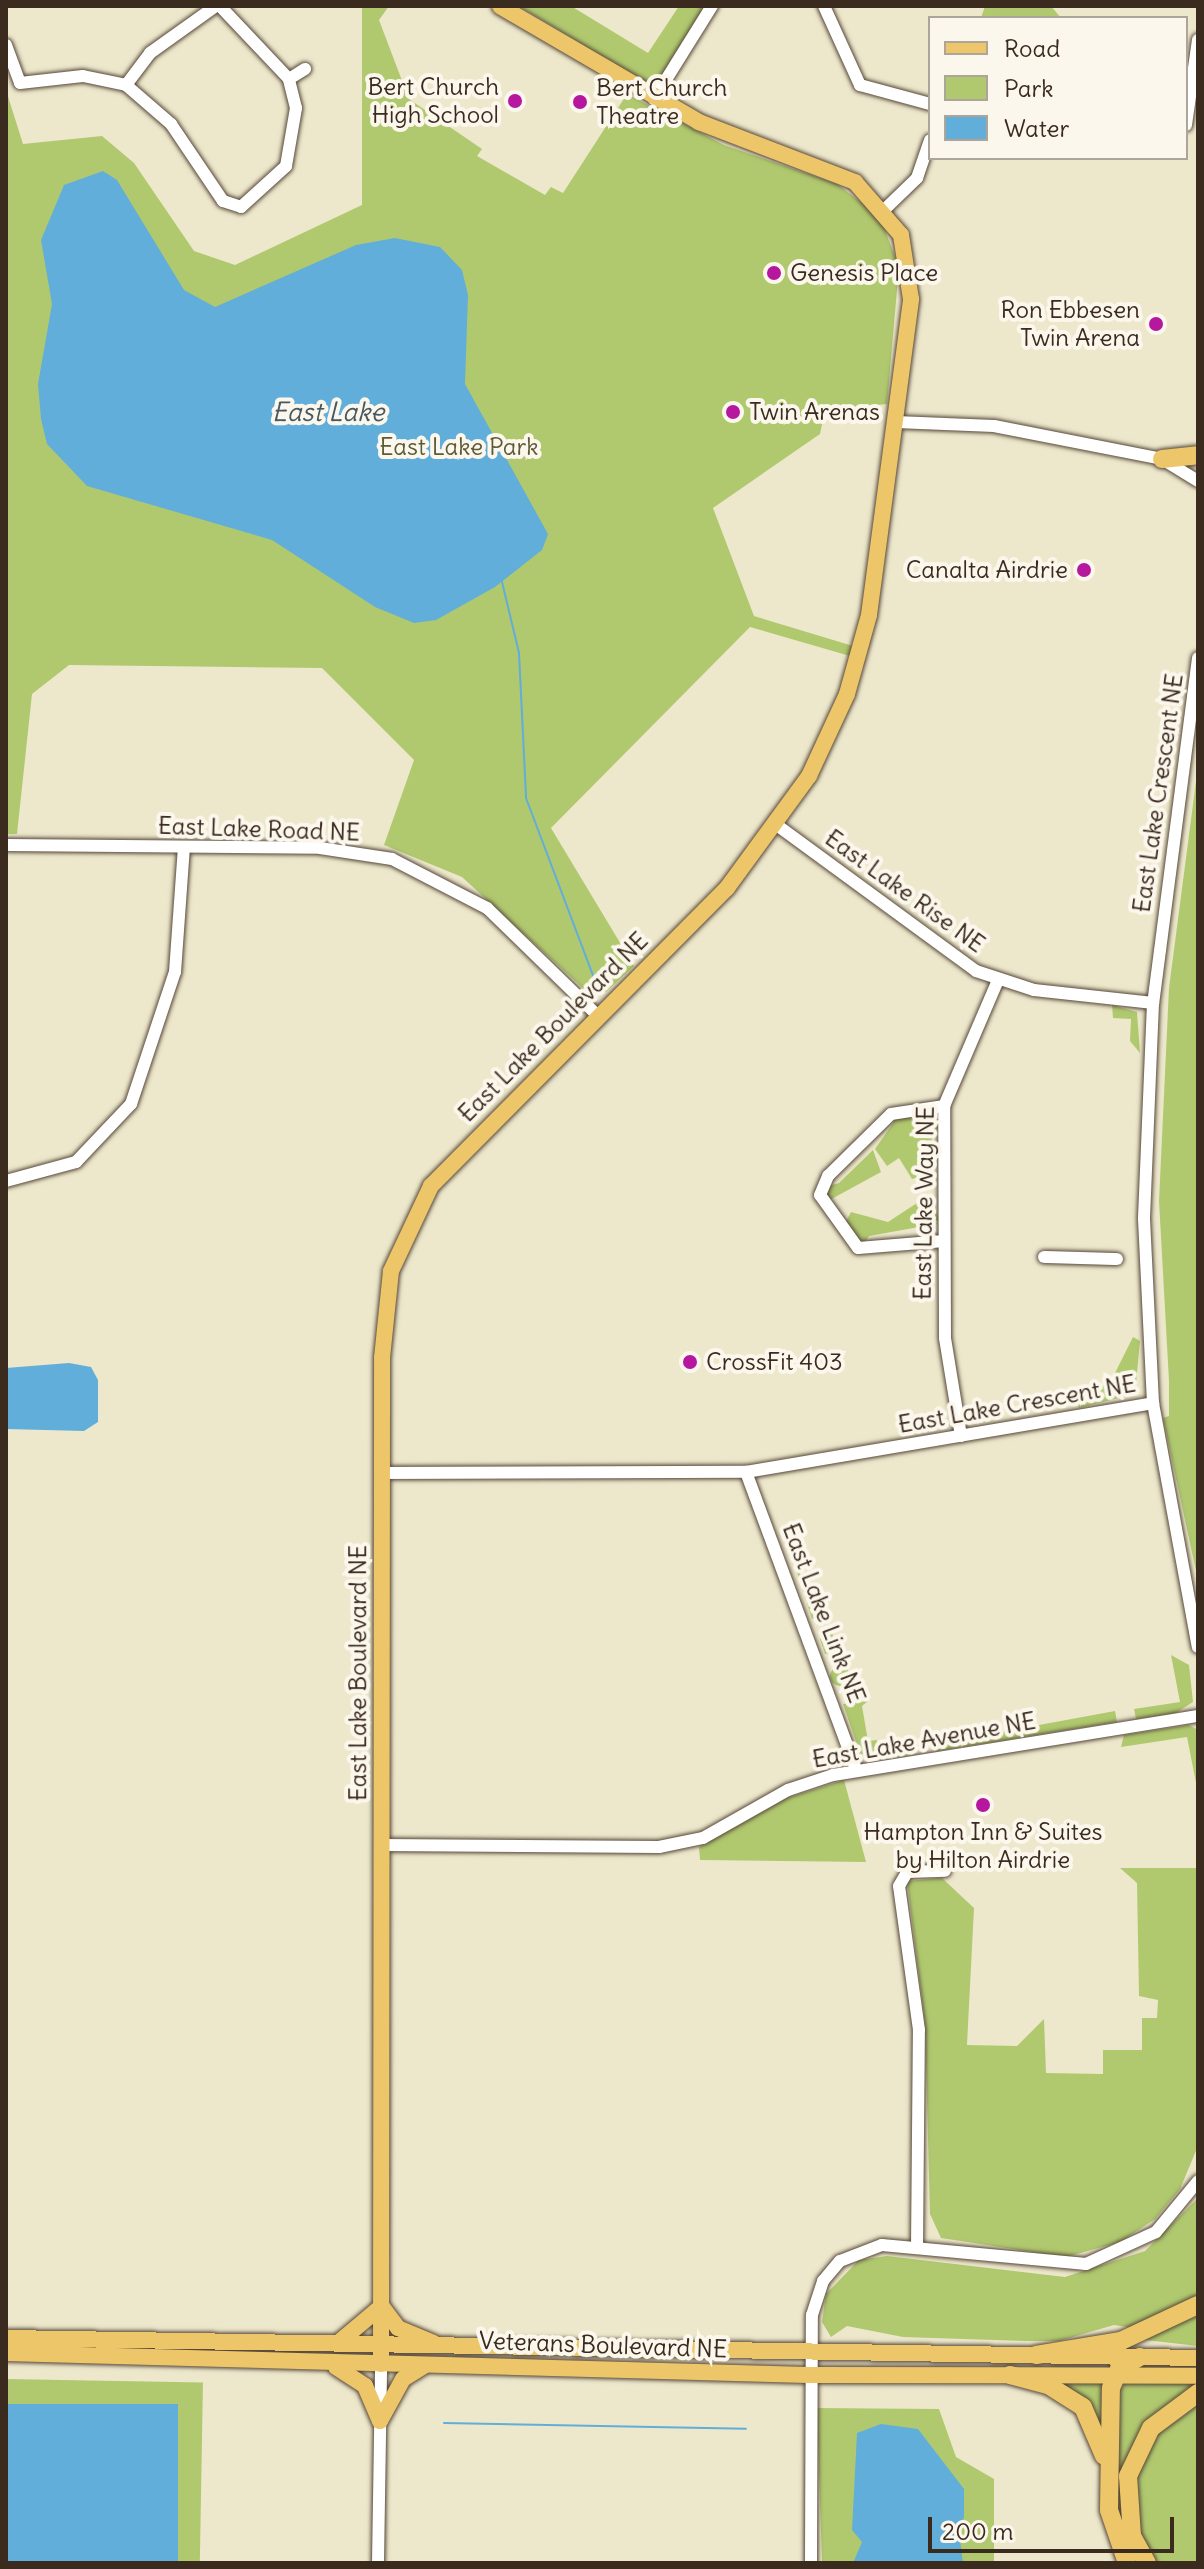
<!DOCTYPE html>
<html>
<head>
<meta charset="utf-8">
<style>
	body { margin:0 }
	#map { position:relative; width:1204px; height:2569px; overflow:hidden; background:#ede8cc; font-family:Delius,sans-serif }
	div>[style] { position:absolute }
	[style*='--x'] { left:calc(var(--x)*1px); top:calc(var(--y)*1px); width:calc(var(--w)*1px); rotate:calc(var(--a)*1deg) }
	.green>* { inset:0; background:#b0c96f; transform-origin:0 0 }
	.round { border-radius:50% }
	.water>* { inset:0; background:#61aeda; transform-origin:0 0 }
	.stream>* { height:2px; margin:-1px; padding:0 1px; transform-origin:1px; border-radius:1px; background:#61aeda }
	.roads { filter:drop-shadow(0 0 2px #564638) drop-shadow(0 0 2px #564638) }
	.minor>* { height:12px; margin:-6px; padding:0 6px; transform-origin:6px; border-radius:6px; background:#fff }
	.major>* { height:16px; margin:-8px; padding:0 8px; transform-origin:8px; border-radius:8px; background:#ecc669 }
	.highway>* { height:18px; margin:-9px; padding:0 9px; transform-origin:9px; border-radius:9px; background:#ecc669 }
	.dots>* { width:22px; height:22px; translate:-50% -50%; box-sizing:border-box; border:4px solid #fbf7ec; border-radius:50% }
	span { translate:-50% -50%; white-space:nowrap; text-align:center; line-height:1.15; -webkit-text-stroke:8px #fbf7ec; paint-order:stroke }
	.poi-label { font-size:24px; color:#3b2a1e }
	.right { translate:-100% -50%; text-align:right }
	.left { translate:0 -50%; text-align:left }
	.park-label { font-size:24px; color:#5e5a36 }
	.street-label { font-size:24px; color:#3b2a1e }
	.water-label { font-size:26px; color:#485860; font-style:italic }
	.frame { position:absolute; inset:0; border:8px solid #3b2a1e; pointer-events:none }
	.legend { position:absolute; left:928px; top:16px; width:260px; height:144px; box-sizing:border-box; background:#fbf7ec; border:2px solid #aea59a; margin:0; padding:10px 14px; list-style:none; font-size:24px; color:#3b2a1e }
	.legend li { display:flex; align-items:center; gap:16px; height:40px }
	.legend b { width:40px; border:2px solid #aea59a }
	.scale { position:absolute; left:928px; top:2517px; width:246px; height:36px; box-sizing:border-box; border:4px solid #3b2a1e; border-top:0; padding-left:10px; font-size:24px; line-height:28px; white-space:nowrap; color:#3b2a1e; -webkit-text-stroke:6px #fbf7ec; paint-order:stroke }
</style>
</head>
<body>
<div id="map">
	<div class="green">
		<i style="clip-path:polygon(362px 6px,389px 6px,379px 20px,409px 99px,482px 149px,477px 156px,545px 195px,551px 187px,563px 193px,627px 94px,724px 145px,837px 184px,880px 217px,899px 267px,887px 404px,825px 410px,820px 434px,713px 508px,754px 616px,853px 646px,850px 656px,750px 627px,551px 828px,634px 966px,606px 992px,585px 990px,462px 877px,384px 845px,414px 760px,322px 668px,69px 665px,32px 694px,17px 834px,6px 834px,6px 90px,23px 144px,102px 136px,134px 163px,194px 251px,235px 265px,362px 205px)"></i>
		<i style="clip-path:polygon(519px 6px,571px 6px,648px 53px,679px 6px,706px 6px,660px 78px,645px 82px)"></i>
		<i style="clip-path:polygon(985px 6px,1051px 6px,1061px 18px,981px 18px)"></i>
		<i style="clip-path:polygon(1198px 766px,1198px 1580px,1163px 1418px,1169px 1416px,1169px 1381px,1159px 1201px,1169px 988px)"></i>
		<i style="clip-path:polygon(1112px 1005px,1137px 1012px,1140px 1053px,1130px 1041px,1131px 1019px,1113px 1018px)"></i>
		<i style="clip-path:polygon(924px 1112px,940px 1126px,932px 1134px,932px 1173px,912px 1179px,899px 1158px,887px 1166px,875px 1149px,898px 1116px)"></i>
		<i style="clip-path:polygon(873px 1150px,881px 1172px,826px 1202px,825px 1187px,839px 1183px)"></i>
		<i style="clip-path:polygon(920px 1201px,931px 1202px,940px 1220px,926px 1234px,919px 1227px,869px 1236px,863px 1245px,843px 1227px,851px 1212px,888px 1222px)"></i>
		<i style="clip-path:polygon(1133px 1337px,1140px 1341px,1135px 1394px,1079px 1408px,1077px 1402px,1111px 1381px)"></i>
		<i style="clip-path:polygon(791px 1553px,811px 1598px,820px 1597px,826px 1615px,812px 1619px)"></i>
		<i style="clip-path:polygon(830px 1627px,838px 1651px,825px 1654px,820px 1639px)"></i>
		<i style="clip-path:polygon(1171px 1655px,1189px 1665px,1193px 1702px,1176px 1713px,1136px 1719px,1134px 1709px,1180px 1702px)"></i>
		<i class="round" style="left:830px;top:1666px;width:20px;height:20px"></i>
		<i style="clip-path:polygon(868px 1701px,862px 1706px,868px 1741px,877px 1740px,878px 1749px,916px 1744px,915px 1754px,873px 1760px,860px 1753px,843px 1704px)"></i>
		<i style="clip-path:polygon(1115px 1711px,1117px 1722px,937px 1751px,931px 1745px)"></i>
		<i style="clip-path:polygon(1189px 1725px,1198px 1730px,1198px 1793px,1187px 1737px,1121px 1747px,1124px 1735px)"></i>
		<i style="clip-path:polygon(844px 1780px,866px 1862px,700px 1860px,699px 1847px,787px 1798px)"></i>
		<i style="clip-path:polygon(1120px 1868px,1198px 1868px,1198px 2146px,1180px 2189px,1155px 2219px,1120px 2242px,1066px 2257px,941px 2238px,930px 2214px,925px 2023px,907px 1881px,942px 1878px,974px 1908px,967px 2045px,1017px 2046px,1044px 2019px,1046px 2073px,1103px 2074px,1103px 2050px,1142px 2050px,1142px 2018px,1157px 2018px,1158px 2000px,1139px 1996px,1137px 1883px)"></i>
		<i style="clip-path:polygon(1198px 2198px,1198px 2296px,1141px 2329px,1114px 2325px,1059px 2341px,1027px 2341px,903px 2337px,847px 2326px,831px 2337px,822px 2322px,826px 2294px,859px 2260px,887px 2256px,1065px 2277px,1145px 2251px)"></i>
		<i style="clip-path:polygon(1198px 2312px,1198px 2346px,1145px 2340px,1189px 2318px)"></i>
		<i style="left:6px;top:2379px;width:197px;height:184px;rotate:1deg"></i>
		<i style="clip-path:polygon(1060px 2382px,1106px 2383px,1105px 2436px)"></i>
		<i style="clip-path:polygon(1127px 2382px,1198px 2383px,1147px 2423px,1128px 2458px,1121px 2505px,1139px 2563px,1115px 2505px,1117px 2393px)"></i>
		<i style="clip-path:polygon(1198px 2403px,1198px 2563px,1155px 2563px,1135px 2524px,1132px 2486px,1156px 2432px)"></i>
		<i style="clip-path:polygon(817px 2408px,939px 2409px,956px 2457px,994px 2479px,994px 2563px,822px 2563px)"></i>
	</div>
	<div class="water">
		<i style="clip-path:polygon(103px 171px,117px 180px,184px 290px,215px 307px,356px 245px,395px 238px,440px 247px,462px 270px,468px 295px,465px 384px,548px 534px,542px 550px,495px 587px,436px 620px,414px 623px,375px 607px,272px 540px,87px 486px,47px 444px,41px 419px,38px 384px,52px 304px,41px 240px,64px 185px)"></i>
		<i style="clip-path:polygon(69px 1363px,91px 1367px,98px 1380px,98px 1422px,84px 1431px,6px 1429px,6px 1368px)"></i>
		<i style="left:6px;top:2404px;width:172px;height:159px"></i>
		<i style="clip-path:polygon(881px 2424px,918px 2429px,964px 2489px,964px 2518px,958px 2525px,963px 2563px,853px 2563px,862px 2542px,852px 2530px,857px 2433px)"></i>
	</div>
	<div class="stream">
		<i style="--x:502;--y:582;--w:73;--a:76.5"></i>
		<i style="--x:519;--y:653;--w:145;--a:87.2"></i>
		<i style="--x:526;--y:798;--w:192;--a:69.3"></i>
		<i style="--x:444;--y:2423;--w:302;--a:1.1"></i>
	</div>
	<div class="roads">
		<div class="minor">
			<i style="--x:824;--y:6;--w:87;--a:65.5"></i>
			<i style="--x:860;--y:85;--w:73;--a:15.2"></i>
			<i style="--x:6;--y:45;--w:40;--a:69.8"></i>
			<i style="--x:20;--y:83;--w:63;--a:-6.3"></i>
			<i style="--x:83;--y:76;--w:44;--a:11.8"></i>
			<i style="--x:126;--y:85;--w:60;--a:40.9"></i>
			<i style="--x:171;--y:124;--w:93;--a:56"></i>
			<i style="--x:223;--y:201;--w:19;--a:18"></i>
			<i style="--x:241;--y:207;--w:61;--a:-42.3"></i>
			<i style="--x:286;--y:166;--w:59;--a:-80.2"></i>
			<i style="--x:296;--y:108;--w:30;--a:-104"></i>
			<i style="--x:289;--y:79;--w:100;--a:-133.4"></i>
			<i style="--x:289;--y:79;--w:19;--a:-32"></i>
			<i style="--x:126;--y:85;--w:40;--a:-53"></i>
			<i style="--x:150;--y:53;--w:81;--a:-35.5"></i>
			<i style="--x:654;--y:99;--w:110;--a:-58.1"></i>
			<i style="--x:1186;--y:125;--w:86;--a:-82"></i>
			<i style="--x:885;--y:209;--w:45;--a:-44.1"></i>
			<i style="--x:917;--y:178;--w:40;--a:-71.1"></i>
			<i style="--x:896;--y:422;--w:98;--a:2.3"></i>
			<i style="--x:994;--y:426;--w:171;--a:11.1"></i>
			<i style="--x:1162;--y:459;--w:42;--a:31.4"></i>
			<i style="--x:1198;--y:658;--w:348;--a:97.4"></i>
			<i style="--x:1153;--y:1003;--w:216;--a:92.4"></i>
			<i style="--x:1144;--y:1219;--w:184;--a:87.2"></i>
			<i style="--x:1153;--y:1403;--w:248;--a:79.6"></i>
			<i style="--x:778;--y:826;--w:245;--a:36.2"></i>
			<i style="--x:976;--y:971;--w:61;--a:18.1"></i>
			<i style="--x:1034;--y:990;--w:120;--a:6.2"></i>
			<i style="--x:6;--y:845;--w:314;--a:0.5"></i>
			<i style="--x:320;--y:848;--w:73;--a:8.7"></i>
			<i style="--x:392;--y:859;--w:107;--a:27.3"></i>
			<i style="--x:487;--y:908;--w:155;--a:44.2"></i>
			<i style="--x:6;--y:1181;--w:73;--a:-15.2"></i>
			<i style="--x:76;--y:1162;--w:80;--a:-46.5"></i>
			<i style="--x:131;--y:1104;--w:139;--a:-71.6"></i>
			<i style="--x:175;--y:972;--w:125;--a:-85.9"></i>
			<i style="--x:944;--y:1241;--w:86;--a:175.3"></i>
			<i style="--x:858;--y:1248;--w:65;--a:-125.6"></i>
			<i style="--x:820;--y:1195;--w:21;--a:-67"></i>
			<i style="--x:828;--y:1176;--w:88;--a:-44.5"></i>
			<i style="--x:891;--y:1114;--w:54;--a:-8.6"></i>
			<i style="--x:1044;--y:1257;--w:73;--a:1.6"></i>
			<i style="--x:961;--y:1436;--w:99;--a:-99.3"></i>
			<i style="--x:945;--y:1338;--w:232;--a:-90.2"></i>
			<i style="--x:944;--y:1106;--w:137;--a:-66.8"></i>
			<i style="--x:746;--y:1472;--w:318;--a:69.7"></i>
			<i style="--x:382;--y:1473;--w:364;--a:-0.2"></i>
			<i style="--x:746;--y:1472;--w:413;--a:-9.6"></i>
			<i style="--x:382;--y:1845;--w:277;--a:0.4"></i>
			<i style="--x:659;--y:1847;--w:45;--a:-11.6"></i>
			<i style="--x:703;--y:1838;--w:98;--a:-29.5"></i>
			<i style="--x:788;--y:1790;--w:47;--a:-18.4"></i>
			<i style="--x:833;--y:1775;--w:370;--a:-9.2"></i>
			<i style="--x:917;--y:2248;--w:218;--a:-89.5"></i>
			<i style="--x:919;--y:2030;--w:145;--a:-97.9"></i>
			<i style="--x:899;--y:1886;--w:16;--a:-60"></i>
			<i style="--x:907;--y:1872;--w:38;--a:-2"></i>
			<i style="--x:378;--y:2563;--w:199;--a:-89.1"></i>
			<i style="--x:811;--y:2563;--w:248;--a:-89.8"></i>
			<i style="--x:812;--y:2315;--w:36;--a:-72"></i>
			<i style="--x:823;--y:2281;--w:26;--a:-50"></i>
			<i style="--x:840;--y:2261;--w:45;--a:-20.9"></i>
			<i style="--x:882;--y:2245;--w:205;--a:5.3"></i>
			<i style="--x:1086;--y:2264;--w:77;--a:-24.6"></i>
			<i style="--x:1156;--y:2232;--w:66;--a:-50.5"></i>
		</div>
		<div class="major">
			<i style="--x:383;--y:2308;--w:25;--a:53"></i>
			<i style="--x:398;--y:2328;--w:39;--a:23"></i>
			<i style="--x:6;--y:2338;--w:1192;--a:0.96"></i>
			<i style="--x:338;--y:2343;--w:57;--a:-40.1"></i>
			<i style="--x:6;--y:2353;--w:802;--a:1.57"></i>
			<i style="--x:808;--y:2375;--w:390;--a:0.1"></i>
			<i style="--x:381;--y:2364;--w:1006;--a:-89.94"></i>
			<i style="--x:382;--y:1358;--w:87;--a:-84.1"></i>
			<i style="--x:391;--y:1271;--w:94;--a:-64.8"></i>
			<i style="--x:431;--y:1186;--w:420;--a:-45.2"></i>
			<i style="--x:727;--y:888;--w:139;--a:-53.8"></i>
			<i style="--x:809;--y:776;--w:90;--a:-65.1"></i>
			<i style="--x:847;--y:694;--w:82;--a:-74.4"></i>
			<i style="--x:869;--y:615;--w:319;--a:-82.4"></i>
			<i style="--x:911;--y:299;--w:65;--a:-98.9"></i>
			<i style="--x:901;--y:235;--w:70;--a:-131"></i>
			<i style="--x:855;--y:182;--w:167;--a:-159"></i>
			<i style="--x:699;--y:122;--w:230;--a:-149.8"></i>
			<i style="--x:336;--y:2367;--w:35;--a:33"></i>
			<i style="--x:365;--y:2386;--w:38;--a:67"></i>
			<i style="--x:380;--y:2421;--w:48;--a:-61.3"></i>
			<i style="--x:403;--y:2379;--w:26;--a:-32"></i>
		</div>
		<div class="highway">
			<i style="--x:1162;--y:459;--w:36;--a:-6"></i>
			<i style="--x:1036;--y:2355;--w:86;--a:-9.4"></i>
			<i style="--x:1121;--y:2341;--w:85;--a:-25.1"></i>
			<i style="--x:1010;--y:2375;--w:39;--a:15"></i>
			<i style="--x:1048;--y:2385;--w:41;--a:32.2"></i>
			<i style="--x:1083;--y:2407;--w:53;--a:66.8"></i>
			<i style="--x:1127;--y:2563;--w:56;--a:-108.8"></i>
			<i style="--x:1109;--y:2510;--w:122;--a:-89.1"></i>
			<i style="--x:1111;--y:2388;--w:21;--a:-67"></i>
			<i style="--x:1119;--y:2369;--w:24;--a:-30"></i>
			<i style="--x:1147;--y:2563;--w:31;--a:-119"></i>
			<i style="--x:1132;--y:2536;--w:60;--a:-93.8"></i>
			<i style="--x:1128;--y:2476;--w:53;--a:-64.4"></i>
			<i style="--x:1151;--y:2428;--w:59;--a:-36.7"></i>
		</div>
	</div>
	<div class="dots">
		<i style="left:515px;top:101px;background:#b5179e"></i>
		<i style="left:580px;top:102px;background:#b5179e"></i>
		<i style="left:774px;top:273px;background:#b5179e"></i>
		<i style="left:1156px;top:324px;background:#b5179e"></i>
		<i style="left:733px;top:412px;background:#b5179e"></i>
		<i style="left:1084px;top:570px;background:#b5179e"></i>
		<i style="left:690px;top:1362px;background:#b5179e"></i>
		<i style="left:983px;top:1805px;background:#b5179e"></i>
	</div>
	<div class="poi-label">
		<span class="right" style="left:499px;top:101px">Bert Church<br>High School</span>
		<span class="left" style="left:596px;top:102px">Bert Church<br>Theatre</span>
		<span class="left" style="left:790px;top:273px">Genesis Place</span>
		<span class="right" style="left:1140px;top:324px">Ron Ebbesen<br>Twin Arena</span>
		<span class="left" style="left:749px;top:412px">Twin Arenas</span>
		<span class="right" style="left:1068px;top:570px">Canalta Airdrie</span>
		<span class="left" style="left:706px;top:1362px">CrossFit 403</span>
		<span style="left:983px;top:1846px">Hampton Inn &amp; Suites<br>by Hilton Airdrie</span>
	</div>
	<div class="park-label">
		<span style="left:459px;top:447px">East Lake Park</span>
	</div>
	<div class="street-label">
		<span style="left:1158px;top:793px;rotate:-82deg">East Lake Crescent NE</span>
		<span style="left:259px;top:829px;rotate:2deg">East Lake Road NE</span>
		<span style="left:905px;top:891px;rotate:36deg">East Lake Rise NE</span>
		<span style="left:553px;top:1027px;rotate:-45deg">East Lake Boulevard NE</span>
		<span style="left:924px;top:1203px;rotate:-89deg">East Lake Way NE</span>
		<span style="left:1017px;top:1404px;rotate:-10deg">East Lake Crescent NE</span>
		<span style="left:824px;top:1613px;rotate:69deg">East Lake Link NE</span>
		<span style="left:358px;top:1673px;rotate:-90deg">East Lake Boulevard NE</span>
		<span style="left:924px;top:1740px;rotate:-10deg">East Lake Avenue NE</span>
		<span style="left:603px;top:2345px;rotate:2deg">Veterans Boulevard NE</span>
	</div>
	<div class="water-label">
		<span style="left:328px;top:412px">East Lake</span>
	</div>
	<div class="frame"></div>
	<ul class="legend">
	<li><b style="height:10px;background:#ecc669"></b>Road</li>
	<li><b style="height:22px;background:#b0c96f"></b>Park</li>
	<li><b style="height:22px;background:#61aeda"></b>Water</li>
	</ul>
	<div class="scale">200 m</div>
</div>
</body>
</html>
